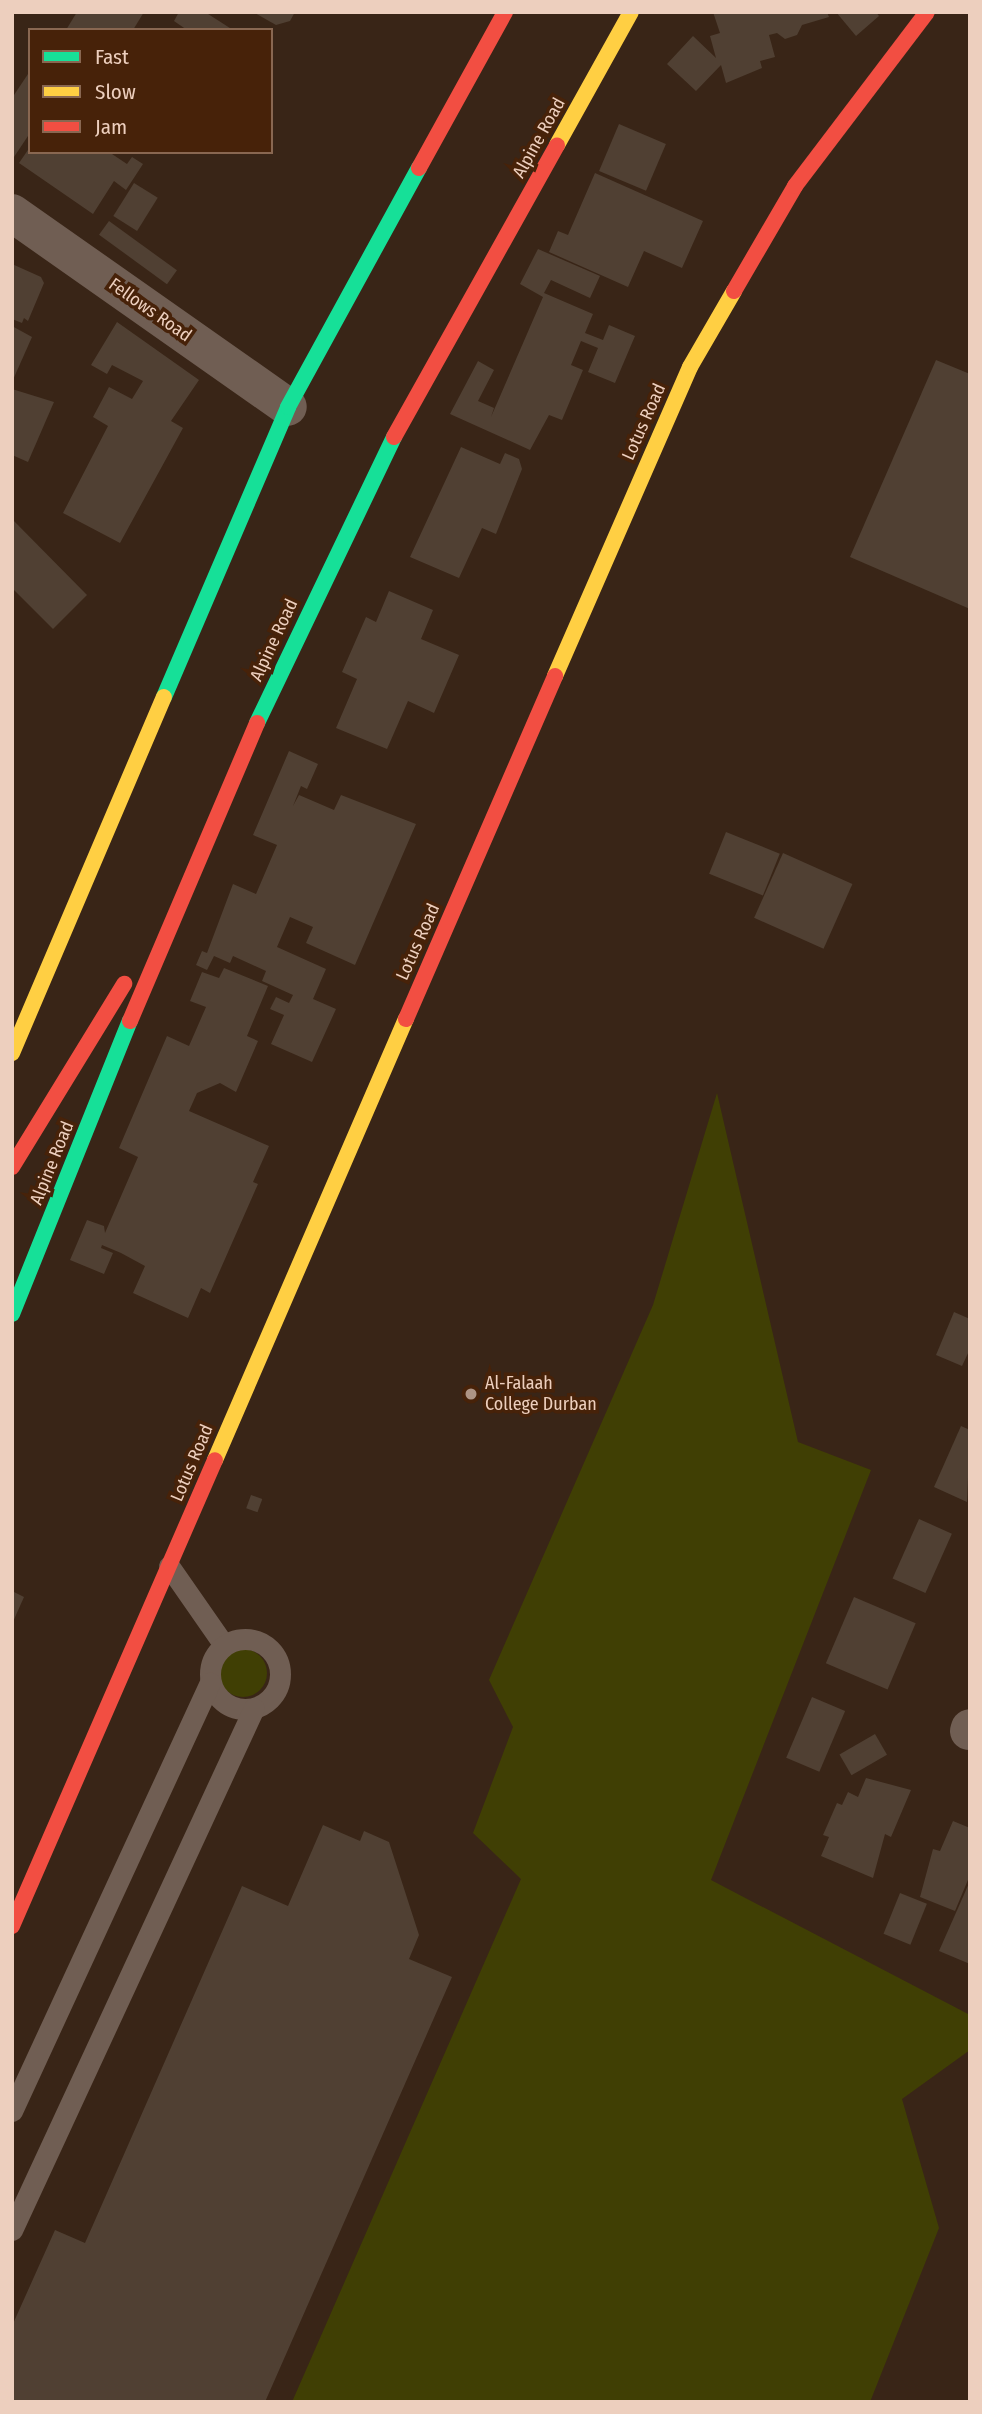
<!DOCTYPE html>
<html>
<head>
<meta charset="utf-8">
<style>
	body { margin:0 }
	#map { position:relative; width:982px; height:2414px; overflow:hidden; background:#392517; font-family:"Fira Sans Condensed",sans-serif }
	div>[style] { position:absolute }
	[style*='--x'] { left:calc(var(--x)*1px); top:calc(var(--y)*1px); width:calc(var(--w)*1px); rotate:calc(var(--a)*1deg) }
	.green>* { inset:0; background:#403f04 }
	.round { border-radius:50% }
	.building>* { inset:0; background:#504033; transform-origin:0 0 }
	.lane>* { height:21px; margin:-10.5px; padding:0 10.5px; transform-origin:10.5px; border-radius:10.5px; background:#705e53 }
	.lane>.ring { margin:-10.5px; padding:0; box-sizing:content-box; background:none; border:21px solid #705e53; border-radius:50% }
	.street>* { height:38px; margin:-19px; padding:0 19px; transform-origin:19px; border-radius:19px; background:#705e53 }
	.fast>* { height:16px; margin:-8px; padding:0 8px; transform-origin:8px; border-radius:8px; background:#16e098 }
	.slow>* { height:16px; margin:-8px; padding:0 8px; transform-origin:8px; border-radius:8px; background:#ffcf43 }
	.jam>* { height:16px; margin:-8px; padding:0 8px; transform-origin:8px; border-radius:8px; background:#f24e42 }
	.dots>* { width:19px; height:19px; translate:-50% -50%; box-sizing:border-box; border:4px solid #472209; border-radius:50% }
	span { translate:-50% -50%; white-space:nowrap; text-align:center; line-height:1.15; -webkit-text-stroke:7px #472209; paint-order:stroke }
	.street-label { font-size:18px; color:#edcfbe }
	.poi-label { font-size:18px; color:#edcfbe }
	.left { translate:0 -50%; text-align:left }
	.frame { position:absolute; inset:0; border:14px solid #edcfbe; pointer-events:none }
	.legend { position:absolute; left:28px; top:28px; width:245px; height:126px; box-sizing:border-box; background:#472209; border:2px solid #896751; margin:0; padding:9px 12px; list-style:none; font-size:21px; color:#edcfbe }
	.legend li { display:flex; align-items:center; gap:14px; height:35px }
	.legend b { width:35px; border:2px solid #896751 }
</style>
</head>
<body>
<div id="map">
	<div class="green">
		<i style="clip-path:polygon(717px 1093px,798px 1442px,871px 1470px,711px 1880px,970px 2015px,970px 2050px,902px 2099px,939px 2228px,870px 2402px,292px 2402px,521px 1879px,473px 1833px,513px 1727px,489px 1680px,653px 1305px)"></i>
		<i class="round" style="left:219px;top:1649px;width:48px;height:48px"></i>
	</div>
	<div class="building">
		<i style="clip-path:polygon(77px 12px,144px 12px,133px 30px,66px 30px)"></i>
		<i style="clip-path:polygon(179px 12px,205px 12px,233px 30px,187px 30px,174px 21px)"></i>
		<i style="clip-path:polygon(253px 12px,295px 12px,290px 21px,276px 25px)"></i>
		<i style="clip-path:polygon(713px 12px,827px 12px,829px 17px,802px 25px,797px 35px,785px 39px,777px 33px,769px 35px,775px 57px,760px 61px,762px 68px,726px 83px,721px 65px,696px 91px,667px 64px,693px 36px,716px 58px,710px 36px,720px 33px)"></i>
		<i style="clip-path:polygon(836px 12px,876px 12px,879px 16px,856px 36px)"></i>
		<i style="clip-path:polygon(30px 71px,30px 133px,12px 160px,12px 98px)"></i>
		<i style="left:619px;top:124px;width:51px;height:51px;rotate:23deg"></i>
		<i style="clip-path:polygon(30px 147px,30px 152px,109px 152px,127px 164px,132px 157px,143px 164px,126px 190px,114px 181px,93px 214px,19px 163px)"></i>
		<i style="clip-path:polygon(595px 173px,703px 221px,682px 268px,644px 251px,628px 287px,549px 252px,558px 231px,568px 235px)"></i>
		<i style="left:134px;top:183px;width:28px;height:39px;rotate:32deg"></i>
		<i style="left:109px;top:221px;width:84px;height:17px;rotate:36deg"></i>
		<i style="clip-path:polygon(538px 249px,600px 276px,590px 298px,551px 280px,544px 293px,593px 314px,585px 333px,603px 340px,609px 325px,635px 336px,615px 383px,588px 372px,598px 348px,581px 341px,571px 365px,583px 370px,562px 420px,549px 415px,530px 450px,450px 414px,478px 361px,494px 370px,478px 401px,494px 408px,491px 417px,543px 297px,520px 284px)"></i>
		<i style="clip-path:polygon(12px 264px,41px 277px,44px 283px,28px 321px,24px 318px,22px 323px,12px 319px)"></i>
		<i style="clip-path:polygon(117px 322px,199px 380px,171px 421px,183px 428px,120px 543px,63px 513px,108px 426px,93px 417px,109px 387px,132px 399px,143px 381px,112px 365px,107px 374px,91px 365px)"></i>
		<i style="clip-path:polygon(12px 326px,32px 337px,12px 382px)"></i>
		<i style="clip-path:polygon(936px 360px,970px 374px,970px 609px,850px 557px)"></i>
		<i style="clip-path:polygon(12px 389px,54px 402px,28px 462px,12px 455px)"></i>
		<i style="clip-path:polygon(461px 447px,500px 464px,505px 453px,519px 459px,522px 469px,496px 534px,482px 528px,459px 578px,410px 557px)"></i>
		<i style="clip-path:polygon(12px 519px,87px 595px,53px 629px,12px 588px)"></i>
		<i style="clip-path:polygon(389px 591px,433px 610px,421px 639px,459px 655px,434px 713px,408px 701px,387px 749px,336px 728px,357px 679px,342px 672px,366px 617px,376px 622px)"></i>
		<i style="clip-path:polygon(289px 751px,318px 764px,307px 789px,301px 786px,293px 806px,299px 795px,334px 810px,341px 795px,416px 824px,355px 965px,306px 943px,313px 927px,290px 917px,277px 947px,326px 969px,313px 999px,336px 1009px,312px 1062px,271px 1044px,284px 1015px,270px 1009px,276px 997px,289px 1003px,293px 995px,262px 981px,266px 971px,233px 956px,230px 963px,214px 956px,207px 970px,196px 965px,202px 951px,207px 953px,233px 884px,256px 894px,277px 845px,253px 835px)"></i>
		<i style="left:726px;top:832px;width:58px;height:45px;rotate:22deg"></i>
		<i style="left:783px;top:853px;width:76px;height:71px;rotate:24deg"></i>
		<i style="clip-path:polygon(224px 968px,268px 986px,247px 1036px,258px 1041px,236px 1092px,220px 1083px,197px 1093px,189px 1111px,269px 1146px,253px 1182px,258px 1184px,210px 1293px,201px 1288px,188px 1318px,133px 1293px,145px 1266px,121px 1253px,102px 1245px,101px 1248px,113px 1253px,104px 1274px,70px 1260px,87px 1220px,104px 1226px,105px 1233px,138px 1157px,119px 1148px,167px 1036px,189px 1046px,206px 1007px,190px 1001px,202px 972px,219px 978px)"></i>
		<i style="clip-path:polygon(954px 1312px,970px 1319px,970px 1349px,962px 1366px,936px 1355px)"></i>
		<i style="clip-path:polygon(961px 1426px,970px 1430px,967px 1502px,934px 1487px)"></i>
		<i style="left:251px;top:1495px;width:12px;height:14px;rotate:20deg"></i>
		<i style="left:919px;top:1519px;width:36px;height:65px;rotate:24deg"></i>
		<i style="clip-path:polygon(12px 1591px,24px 1597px,12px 1624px)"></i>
		<i style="left:854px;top:1597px;width:67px;height:72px;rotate:23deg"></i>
		<i style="left:812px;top:1697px;width:36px;height:66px;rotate:23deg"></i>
		<i style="left:875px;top:1734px;width:24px;height:41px;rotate:60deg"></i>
		<i style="clip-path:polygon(866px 1778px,911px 1790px,891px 1837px,885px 1834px,873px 1878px,821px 1856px,829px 1837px,823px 1835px,837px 1803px,842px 1805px,848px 1792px,858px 1797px)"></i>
		<i style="clip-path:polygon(953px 1821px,970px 1828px,970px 1875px,955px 1911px,920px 1897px,933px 1849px,940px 1851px)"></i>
		<i style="clip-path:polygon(323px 1825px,360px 1841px,364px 1831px,389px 1842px,419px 1935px,409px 1959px,452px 1977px,265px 2402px,12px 2402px,12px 2326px,55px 2230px,85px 2243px,242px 1886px,288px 1906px)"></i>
		<i style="clip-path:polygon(970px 1881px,970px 1964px,939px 1951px)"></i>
		<i style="left:900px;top:1893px;width:29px;height:44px;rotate:22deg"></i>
	</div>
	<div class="lane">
		<i style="--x:169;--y:1566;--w:96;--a:55.2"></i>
		<i class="ring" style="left:210px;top:1639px;width:49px;height:49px"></i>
		<i style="--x:12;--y:2111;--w:472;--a:-65.2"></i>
		<i style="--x:12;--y:2230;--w:575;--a:-65.13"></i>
	</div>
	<div class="street">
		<i style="--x:12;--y:213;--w:337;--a:35.1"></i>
		<i style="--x:969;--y:1731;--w:3;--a:-72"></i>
	</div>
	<div class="fast">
		<i style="--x:164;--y:697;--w:315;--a:-66.8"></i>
		<i style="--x:288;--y:407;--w:273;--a:-61.3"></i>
		<i style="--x:257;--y:723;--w:317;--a:-64.4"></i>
		<i style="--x:12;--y:1314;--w:316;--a:-68.1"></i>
	</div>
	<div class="slow">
		<i style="--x:557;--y:145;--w:152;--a:-60.9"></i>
		<i style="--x:555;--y:676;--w:337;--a:-66.4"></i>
		<i style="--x:690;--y:367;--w:88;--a:-59.9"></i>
		<i style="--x:12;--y:1053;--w:387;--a:-66.9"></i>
		<i style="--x:215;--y:1460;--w:481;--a:-66.6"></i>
	</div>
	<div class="jam">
		<i style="--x:419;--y:168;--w:178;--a:-61.1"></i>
		<i style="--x:734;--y:291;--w:121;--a:-59.8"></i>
		<i style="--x:795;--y:186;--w:218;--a:-52.8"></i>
		<i style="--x:394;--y:437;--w:334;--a:-60.8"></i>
		<i style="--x:406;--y:1019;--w:374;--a:-66.5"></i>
		<i style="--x:130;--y:1021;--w:324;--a:-66.9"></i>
		<i style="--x:12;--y:1167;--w:215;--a:-58.5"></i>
		<i style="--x:12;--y:1926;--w:508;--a:-66.46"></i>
	</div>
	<div class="dots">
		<i style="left:471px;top:1394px;background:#ae9484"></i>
	</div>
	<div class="street-label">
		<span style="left:539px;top:138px;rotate:-61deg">Alpine Road</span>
		<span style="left:150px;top:310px;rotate:35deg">Fellows Road</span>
		<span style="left:644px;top:422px;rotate:-66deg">Lotus Road</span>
		<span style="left:274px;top:640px;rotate:-65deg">Alpine Road</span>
		<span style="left:418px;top:942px;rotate:-66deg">Lotus Road</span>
		<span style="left:52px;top:1163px;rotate:-68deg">Alpine Road</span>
		<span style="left:192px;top:1463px;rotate:-67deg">Lotus Road</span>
	</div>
	<div class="poi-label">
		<span class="left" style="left:485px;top:1394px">Al-Falaah<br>College Durban</span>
	</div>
	<div class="frame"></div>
	<ul class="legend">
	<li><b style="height:9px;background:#16e098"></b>Fast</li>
	<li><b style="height:9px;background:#ffcf43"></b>Slow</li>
	<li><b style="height:9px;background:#f24e42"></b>Jam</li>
	</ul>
</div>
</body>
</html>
